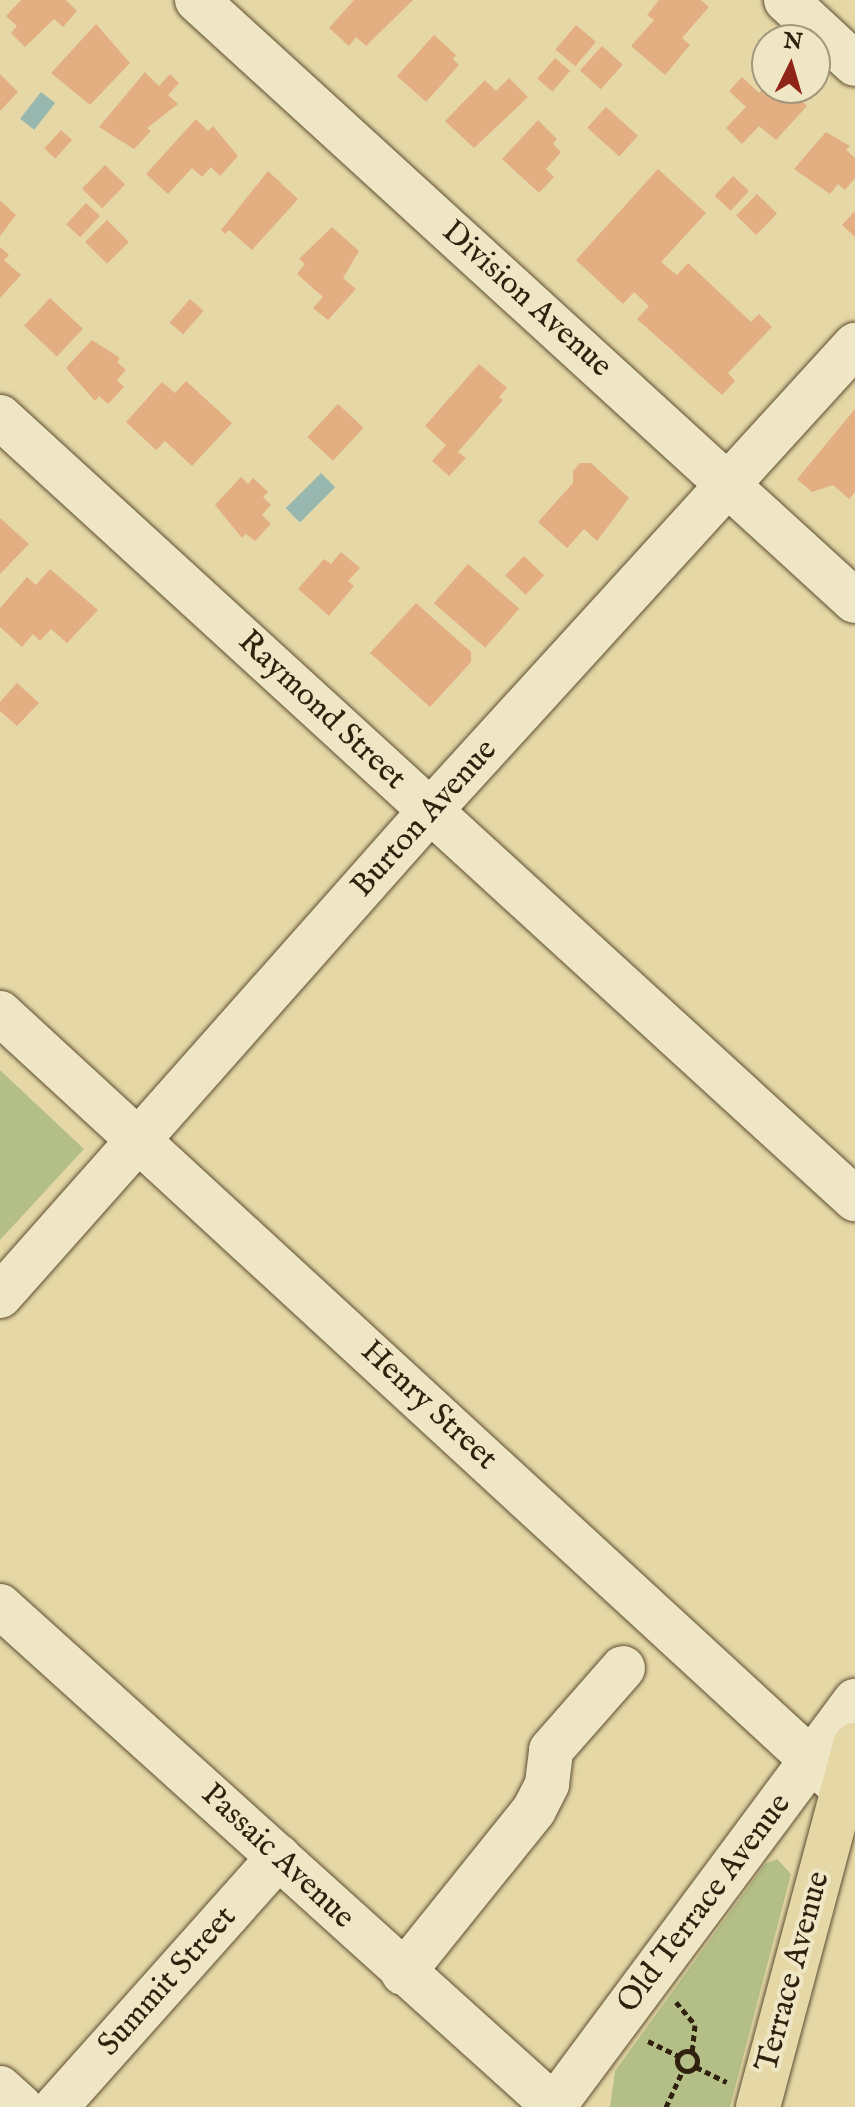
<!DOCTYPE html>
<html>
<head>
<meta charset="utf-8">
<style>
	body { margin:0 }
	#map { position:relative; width:855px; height:2107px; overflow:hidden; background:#e6d8a6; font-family:"IM FELL English",serif }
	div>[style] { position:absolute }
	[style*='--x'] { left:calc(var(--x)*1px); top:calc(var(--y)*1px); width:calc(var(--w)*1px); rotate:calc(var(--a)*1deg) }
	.green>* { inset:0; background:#b4bf87 }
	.water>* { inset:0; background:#98b8af; transform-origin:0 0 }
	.building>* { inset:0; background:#e3ae82; transform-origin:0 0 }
	.path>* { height:5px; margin-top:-2.5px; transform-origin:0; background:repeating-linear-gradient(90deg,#30200e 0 6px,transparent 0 10px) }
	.path>.ring { margin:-2.5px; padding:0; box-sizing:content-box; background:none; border:5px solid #30200e; border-radius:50% }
	.roads { filter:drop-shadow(0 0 2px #5e4e34) drop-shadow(0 0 2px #5e4e34) }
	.minor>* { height:44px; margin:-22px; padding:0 22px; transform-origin:22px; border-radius:22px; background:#efe6c5 }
	.major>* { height:44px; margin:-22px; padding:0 22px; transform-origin:22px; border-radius:22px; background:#e6d8a6 }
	span { translate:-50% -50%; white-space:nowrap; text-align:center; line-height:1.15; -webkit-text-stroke:8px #efe6c5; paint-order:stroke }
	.street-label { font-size:32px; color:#30200e }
	.north { position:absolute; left:751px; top:24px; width:80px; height:80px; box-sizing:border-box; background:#efe6c5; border:2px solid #a3977c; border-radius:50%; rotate:5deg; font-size:22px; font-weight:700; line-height:32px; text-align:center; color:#30200e }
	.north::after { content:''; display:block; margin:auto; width:28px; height:36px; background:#8f2418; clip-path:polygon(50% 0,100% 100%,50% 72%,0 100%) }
</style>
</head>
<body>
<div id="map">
	<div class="green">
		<i style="clip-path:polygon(0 1070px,84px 1149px,0 1240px)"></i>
		<i style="clip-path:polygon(777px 1859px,791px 1874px,730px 2107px,610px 2107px,615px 2071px,765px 1864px)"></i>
	</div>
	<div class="water">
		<i style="left:41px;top:92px;width:18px;height:34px;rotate:38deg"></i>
		<i style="left:321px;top:473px;width:20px;height:50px;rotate:45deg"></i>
	</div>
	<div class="building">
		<i style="clip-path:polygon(21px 0,66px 0,77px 11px,63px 27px,54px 19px,25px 47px,11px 33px,17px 26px,6px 16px)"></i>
		<i style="clip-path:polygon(354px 0,413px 0,366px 46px,356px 37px,349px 46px,329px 28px)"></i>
		<i style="clip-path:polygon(659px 0,701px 0,709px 7px,682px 38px,690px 45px,665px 75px,631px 46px,654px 20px,647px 15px)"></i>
		<i style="clip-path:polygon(96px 24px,130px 63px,90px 105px,51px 73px)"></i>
		<i style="left:576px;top:25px;width:26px;height:32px;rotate:40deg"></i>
		<i style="clip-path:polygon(434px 35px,456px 55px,453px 59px,459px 65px,426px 102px,397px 76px)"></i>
		<i style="left:602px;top:46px;width:28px;height:33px;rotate:42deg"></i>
		<i style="left:555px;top:58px;width:20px;height:27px;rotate:41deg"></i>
		<i style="clip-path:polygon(145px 72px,159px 86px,170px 74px,179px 83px,168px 95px,178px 104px,147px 128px,151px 131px,134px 149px,99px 127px)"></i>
		<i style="clip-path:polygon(0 74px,18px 92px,0 111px)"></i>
		<i style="clip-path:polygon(742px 77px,759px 93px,767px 85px,788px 88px,807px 106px,776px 140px,759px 126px,742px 144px,726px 128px,746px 107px,729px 91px)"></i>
		<i style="clip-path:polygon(509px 78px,528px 97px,474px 148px,445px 121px,485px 80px,496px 91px)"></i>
		<i style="left:606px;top:107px;width:43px;height:28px;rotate:42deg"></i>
		<i style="clip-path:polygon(196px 119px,208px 131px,213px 126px,238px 156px,220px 176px,211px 167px,202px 177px,192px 168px,168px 194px,146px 174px)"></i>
		<i style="clip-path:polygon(538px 120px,557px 139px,553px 144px,561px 152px,546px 169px,554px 177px,539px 193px,502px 159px)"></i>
		<i style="left:61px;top:130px;width:15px;height:25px;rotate:42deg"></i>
		<i style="clip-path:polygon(826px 132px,850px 146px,846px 150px,855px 158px,855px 178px,845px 190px,838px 184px,830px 194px,794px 169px)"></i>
		<i style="left:105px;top:165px;width:28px;height:33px;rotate:44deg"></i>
		<i style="clip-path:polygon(658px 169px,706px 213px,661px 262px,677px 275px,688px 263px,751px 322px,759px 314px,772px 327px,728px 373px,735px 381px,722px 395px,637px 319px,649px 306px,634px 292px,623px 304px,576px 260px)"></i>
		<i style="clip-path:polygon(268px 171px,298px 199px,252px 250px,229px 230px,225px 234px,221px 230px)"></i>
		<i style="left:733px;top:176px;width:22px;height:27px;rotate:43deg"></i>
		<i style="left:757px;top:194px;width:28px;height:30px;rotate:44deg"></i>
		<i style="clip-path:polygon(1px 201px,16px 215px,0 236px,0 202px)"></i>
		<i style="left:86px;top:203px;width:19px;height:29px;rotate:43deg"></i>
		<i style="clip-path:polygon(855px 211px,855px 237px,842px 225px)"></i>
		<i style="left:107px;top:220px;width:31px;height:31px;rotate:45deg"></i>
		<i style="clip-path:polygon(332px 227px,359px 251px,343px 278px,356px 289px,328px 320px,313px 308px,323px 297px,297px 274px,305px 264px,299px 259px)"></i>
		<i style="clip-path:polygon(0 247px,9px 255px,4px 260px,21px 275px,0 298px)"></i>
		<i style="left:50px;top:298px;width:45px;height:38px;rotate:43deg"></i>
		<i style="left:190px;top:299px;width:18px;height:31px;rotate:41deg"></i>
		<i style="clip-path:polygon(92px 340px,120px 358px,117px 362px,126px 370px,117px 380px,124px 387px,108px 404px,99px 396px,95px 401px,66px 368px)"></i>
		<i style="clip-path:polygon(479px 364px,507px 388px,499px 397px,503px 400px,458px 452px,466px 458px,449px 476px,432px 461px,446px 445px,425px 426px)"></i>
		<i style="clip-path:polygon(186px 381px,232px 423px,192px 466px,165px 441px,156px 450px,126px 422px,162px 382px,175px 393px)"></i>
		<i style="left:338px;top:404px;width:35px;height:45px;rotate:43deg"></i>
		<i style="clip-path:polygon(855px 409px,855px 492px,849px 499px,833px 485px,812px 492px,797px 479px)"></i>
		<i style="clip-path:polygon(580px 463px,591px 463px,629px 498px,597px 541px,584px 529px,567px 548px,538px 522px,573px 483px,573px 471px)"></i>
		<i style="clip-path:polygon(241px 477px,248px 484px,253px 478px,268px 492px,263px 497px,271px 505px,262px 515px,271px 524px,255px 541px,246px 534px,242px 538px,215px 505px)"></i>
		<i style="clip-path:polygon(0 518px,29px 544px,0 574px)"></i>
		<i style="clip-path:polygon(341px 552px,360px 568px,348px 581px,354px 586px,329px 616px,298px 589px,324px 559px,331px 564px)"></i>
		<i style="left:524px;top:556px;width:28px;height:27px;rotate:44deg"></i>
		<i style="left:468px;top:564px;width:68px;height:52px;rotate:41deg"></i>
		<i style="clip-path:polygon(50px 569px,98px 610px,67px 643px,51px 629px,40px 641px,33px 634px,22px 647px,0 627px,0 608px,27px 577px,36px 585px)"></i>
		<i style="clip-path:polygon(416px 603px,471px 652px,471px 662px,430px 707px,370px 653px)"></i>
		<i style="clip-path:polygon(17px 683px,39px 703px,17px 726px,0 711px,0 702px)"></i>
	</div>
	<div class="path">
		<i style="--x:676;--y:2002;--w:30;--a:50"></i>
		<i style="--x:695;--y:2025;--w:27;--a:96"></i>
		<i style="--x:648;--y:2041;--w:34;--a:26"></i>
		<i class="ring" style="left:677px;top:2051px;width:15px;height:15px"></i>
		<i style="--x:696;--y:2067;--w:34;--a:26"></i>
		<i style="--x:666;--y:2107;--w:41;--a:-65.3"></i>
	</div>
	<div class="roads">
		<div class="minor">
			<i style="--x:197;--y:0;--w:891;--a:42.41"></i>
			<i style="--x:786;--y:0;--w:94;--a:42.8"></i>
			<i style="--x:0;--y:417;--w:1159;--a:42.45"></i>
			<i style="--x:0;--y:1013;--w:1162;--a:42.63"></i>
			<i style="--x:0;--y:1296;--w:648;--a:-48.44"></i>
			<i style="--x:430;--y:811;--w:631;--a:-47.63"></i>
			<i style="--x:0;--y:1606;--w:748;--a:42.07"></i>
			<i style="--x:403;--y:1973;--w:209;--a:-51.2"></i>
			<i style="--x:534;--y:1810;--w:29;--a:-63"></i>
			<i style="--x:547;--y:1784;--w:34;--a:-83"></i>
			<i style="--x:551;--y:1750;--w:109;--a:-48.7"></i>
			<i style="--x:0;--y:2088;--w:28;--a:42"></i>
			<i style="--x:554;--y:2106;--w:505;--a:-53.38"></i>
			<i style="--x:56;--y:2107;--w:335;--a:-48.3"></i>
		</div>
		<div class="major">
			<i style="--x:758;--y:2107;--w:375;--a:-75"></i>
		</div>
	</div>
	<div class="street-label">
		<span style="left:526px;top:300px;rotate:42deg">Division Avenue</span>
		<span style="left:321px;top:711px;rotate:43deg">Raymond Street</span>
		<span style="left:425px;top:819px;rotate:-48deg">Burton Avenue</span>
		<span style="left:428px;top:1406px;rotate:43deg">Henry Street</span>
		<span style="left:277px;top:1857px;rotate:43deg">Passaic Avenue</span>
		<span style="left:705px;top:1904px;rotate:-53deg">Old Terrace Avenue</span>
		<span style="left:794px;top:1972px;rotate:-75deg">Terrace Avenue</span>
		<span style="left:168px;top:1982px;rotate:-48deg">Summit Street</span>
	</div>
	<div class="north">N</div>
</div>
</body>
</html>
